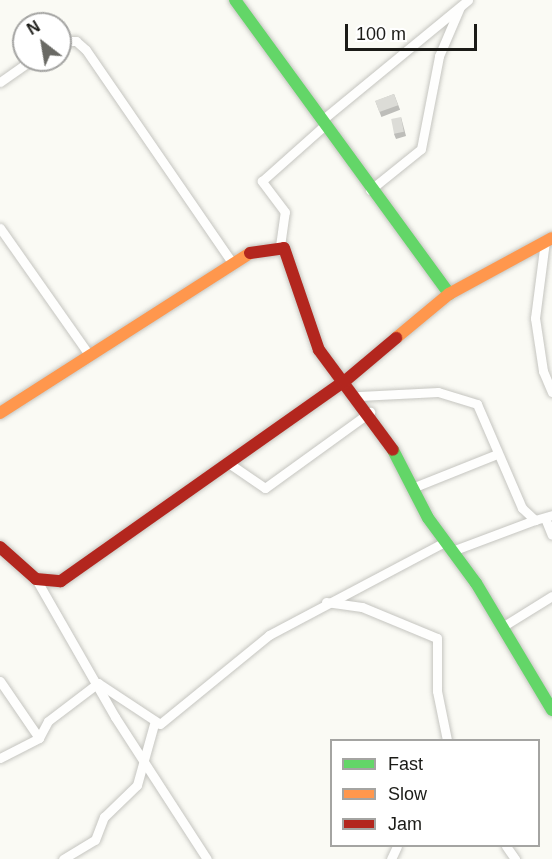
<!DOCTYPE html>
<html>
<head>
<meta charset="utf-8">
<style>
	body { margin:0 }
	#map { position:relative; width:552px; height:859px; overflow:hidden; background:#fafaf4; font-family:Helvetica,sans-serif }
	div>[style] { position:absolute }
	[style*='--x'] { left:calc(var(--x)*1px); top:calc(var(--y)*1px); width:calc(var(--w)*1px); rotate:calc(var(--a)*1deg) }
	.roads { filter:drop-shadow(0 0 2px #c5c5c0) drop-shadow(0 0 2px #c5c5c0) }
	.street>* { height:9px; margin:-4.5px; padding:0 4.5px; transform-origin:4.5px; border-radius:4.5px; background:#fefefd }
	.fast>* { height:12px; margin:-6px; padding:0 6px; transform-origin:6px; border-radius:6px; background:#63d668 }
	.slow>* { height:12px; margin:-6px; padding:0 6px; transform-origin:6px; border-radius:6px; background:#ff974d }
	.jam>* { height:12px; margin:-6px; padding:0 6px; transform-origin:6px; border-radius:6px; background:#b3261e }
	.wall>* { inset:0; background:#bdbdb9; transform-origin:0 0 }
	.building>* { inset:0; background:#dcdcd7; transform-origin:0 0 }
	span { translate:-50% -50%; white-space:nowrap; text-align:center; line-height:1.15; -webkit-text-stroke:4.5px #fff; paint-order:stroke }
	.legend { position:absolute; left:330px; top:739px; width:210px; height:108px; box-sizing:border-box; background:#fff; border:2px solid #a4a4a2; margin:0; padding:8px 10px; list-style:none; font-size:18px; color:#1b1b17 }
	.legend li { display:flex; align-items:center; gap:12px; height:30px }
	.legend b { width:30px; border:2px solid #a4a4a2 }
	.north { position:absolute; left:12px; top:12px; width:60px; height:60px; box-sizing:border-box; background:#fff; border:2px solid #a4a4a2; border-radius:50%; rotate:329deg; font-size:16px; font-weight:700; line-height:24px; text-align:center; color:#1b1b17 }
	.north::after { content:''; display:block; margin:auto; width:21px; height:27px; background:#696964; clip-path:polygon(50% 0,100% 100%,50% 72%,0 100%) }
	.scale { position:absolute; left:345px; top:24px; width:132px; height:27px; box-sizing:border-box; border:3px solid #1b1b17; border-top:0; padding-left:8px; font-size:18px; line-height:21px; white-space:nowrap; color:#1b1b17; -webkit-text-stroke:4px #fff; paint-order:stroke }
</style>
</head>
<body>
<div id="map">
	<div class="roads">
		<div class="street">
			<i style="--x:60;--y:41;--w:16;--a:0"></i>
			<i style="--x:76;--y:41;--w:13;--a:42"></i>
			<i style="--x:86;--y:50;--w:256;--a:55.5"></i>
			<i style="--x:0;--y:82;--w:39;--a:-35"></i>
			<i style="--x:322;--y:120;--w:189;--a:-39.4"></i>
			<i style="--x:370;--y:190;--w:65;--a:-38.8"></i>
			<i style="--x:421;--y:149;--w:95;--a:-79"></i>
			<i style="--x:439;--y:56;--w:53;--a:-66.8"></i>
			<i style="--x:0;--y:228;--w:151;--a:54.9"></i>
			<i style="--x:545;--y:241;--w:78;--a:97.4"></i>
			<i style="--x:535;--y:318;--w:54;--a:81.4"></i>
			<i style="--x:543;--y:371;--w:23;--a:67"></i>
			<i style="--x:280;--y:246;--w:34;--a:-82"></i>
			<i style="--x:285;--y:212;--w:39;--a:-127"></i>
			<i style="--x:262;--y:181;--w:84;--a:-41.6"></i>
			<i style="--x:359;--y:396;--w:79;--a:-2.9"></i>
			<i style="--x:438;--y:392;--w:41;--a:17.1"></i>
			<i style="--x:477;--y:404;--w:113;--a:66.6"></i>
			<i style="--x:522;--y:508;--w:18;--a:43"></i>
			<i style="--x:535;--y:520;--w:18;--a:-16"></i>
			<i style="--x:227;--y:462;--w:46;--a:34.4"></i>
			<i style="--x:265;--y:488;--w:130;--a:-35.9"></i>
			<i style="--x:412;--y:488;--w:92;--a:-21.8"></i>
			<i style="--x:545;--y:518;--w:18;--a:68"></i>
			<i style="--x:452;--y:551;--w:89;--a:-20.5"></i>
			<i style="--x:36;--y:579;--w:159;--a:60.2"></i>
			<i style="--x:115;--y:717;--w:169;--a:57.1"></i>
			<i style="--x:326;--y:602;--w:36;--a:8"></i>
			<i style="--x:362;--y:607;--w:81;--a:22.5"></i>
			<i style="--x:437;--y:638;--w:53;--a:90"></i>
			<i style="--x:437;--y:691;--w:50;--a:78.5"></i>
			<i style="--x:502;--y:627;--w:59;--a:-31.8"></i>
			<i style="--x:0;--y:681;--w:69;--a:55.6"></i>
			<i style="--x:0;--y:758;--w:44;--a:-27.1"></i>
			<i style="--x:39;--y:738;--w:19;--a:-62"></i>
			<i style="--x:48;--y:721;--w:63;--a:-37.2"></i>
			<i style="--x:98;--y:683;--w:74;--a:33.5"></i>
			<i style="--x:160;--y:724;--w:141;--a:-39.2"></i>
			<i style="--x:269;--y:635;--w:199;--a:-27.9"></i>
			<i style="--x:506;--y:846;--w:16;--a:55"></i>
			<i style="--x:63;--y:859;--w:37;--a:-31"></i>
			<i style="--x:95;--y:840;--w:25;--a:-69"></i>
			<i style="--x:104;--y:817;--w:46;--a:-44.1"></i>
			<i style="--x:137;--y:785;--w:63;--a:-74.4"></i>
			<i style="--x:391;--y:859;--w:14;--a:-65"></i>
		</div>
		<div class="fast">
			<i style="--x:235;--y:0;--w:364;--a:53.9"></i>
			<i style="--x:393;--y:450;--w:76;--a:62.8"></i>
			<i style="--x:428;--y:518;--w:81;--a:53.6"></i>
			<i style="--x:476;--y:583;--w:148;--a:59.1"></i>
		</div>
		<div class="slow">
			<i style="--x:396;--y:338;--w:69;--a:-39.7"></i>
			<i style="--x:449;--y:294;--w:117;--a:-28.5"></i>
			<i style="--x:0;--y:413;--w:297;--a:-32.6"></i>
		</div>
		<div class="jam">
			<i style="--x:250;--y:253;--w:34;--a:-8"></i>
			<i style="--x:284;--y:248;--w:108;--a:71.1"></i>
			<i style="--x:319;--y:350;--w:124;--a:53.5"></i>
			<i style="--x:0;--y:547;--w:48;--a:41.6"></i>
			<i style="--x:36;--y:579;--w:25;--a:5"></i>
			<i style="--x:61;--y:581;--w:347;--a:-35.2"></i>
			<i style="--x:345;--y:381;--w:67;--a:-40.1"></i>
		</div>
	</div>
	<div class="wall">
		<i style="left:394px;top:94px;width:17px;height:20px;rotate:69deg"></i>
		<i style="clip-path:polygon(401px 117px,406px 136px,396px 139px,394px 134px)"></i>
	</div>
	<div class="building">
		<i style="left:394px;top:94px;width:12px;height:20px;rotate:70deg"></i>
		<i style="left:401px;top:117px;width:15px;height:10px;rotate:79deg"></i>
	</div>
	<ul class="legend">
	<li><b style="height:8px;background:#63d668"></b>Fast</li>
	<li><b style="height:8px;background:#ff974d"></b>Slow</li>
	<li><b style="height:8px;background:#b3261e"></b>Jam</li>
	</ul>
	<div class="north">N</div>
	<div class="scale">100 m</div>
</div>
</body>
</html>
